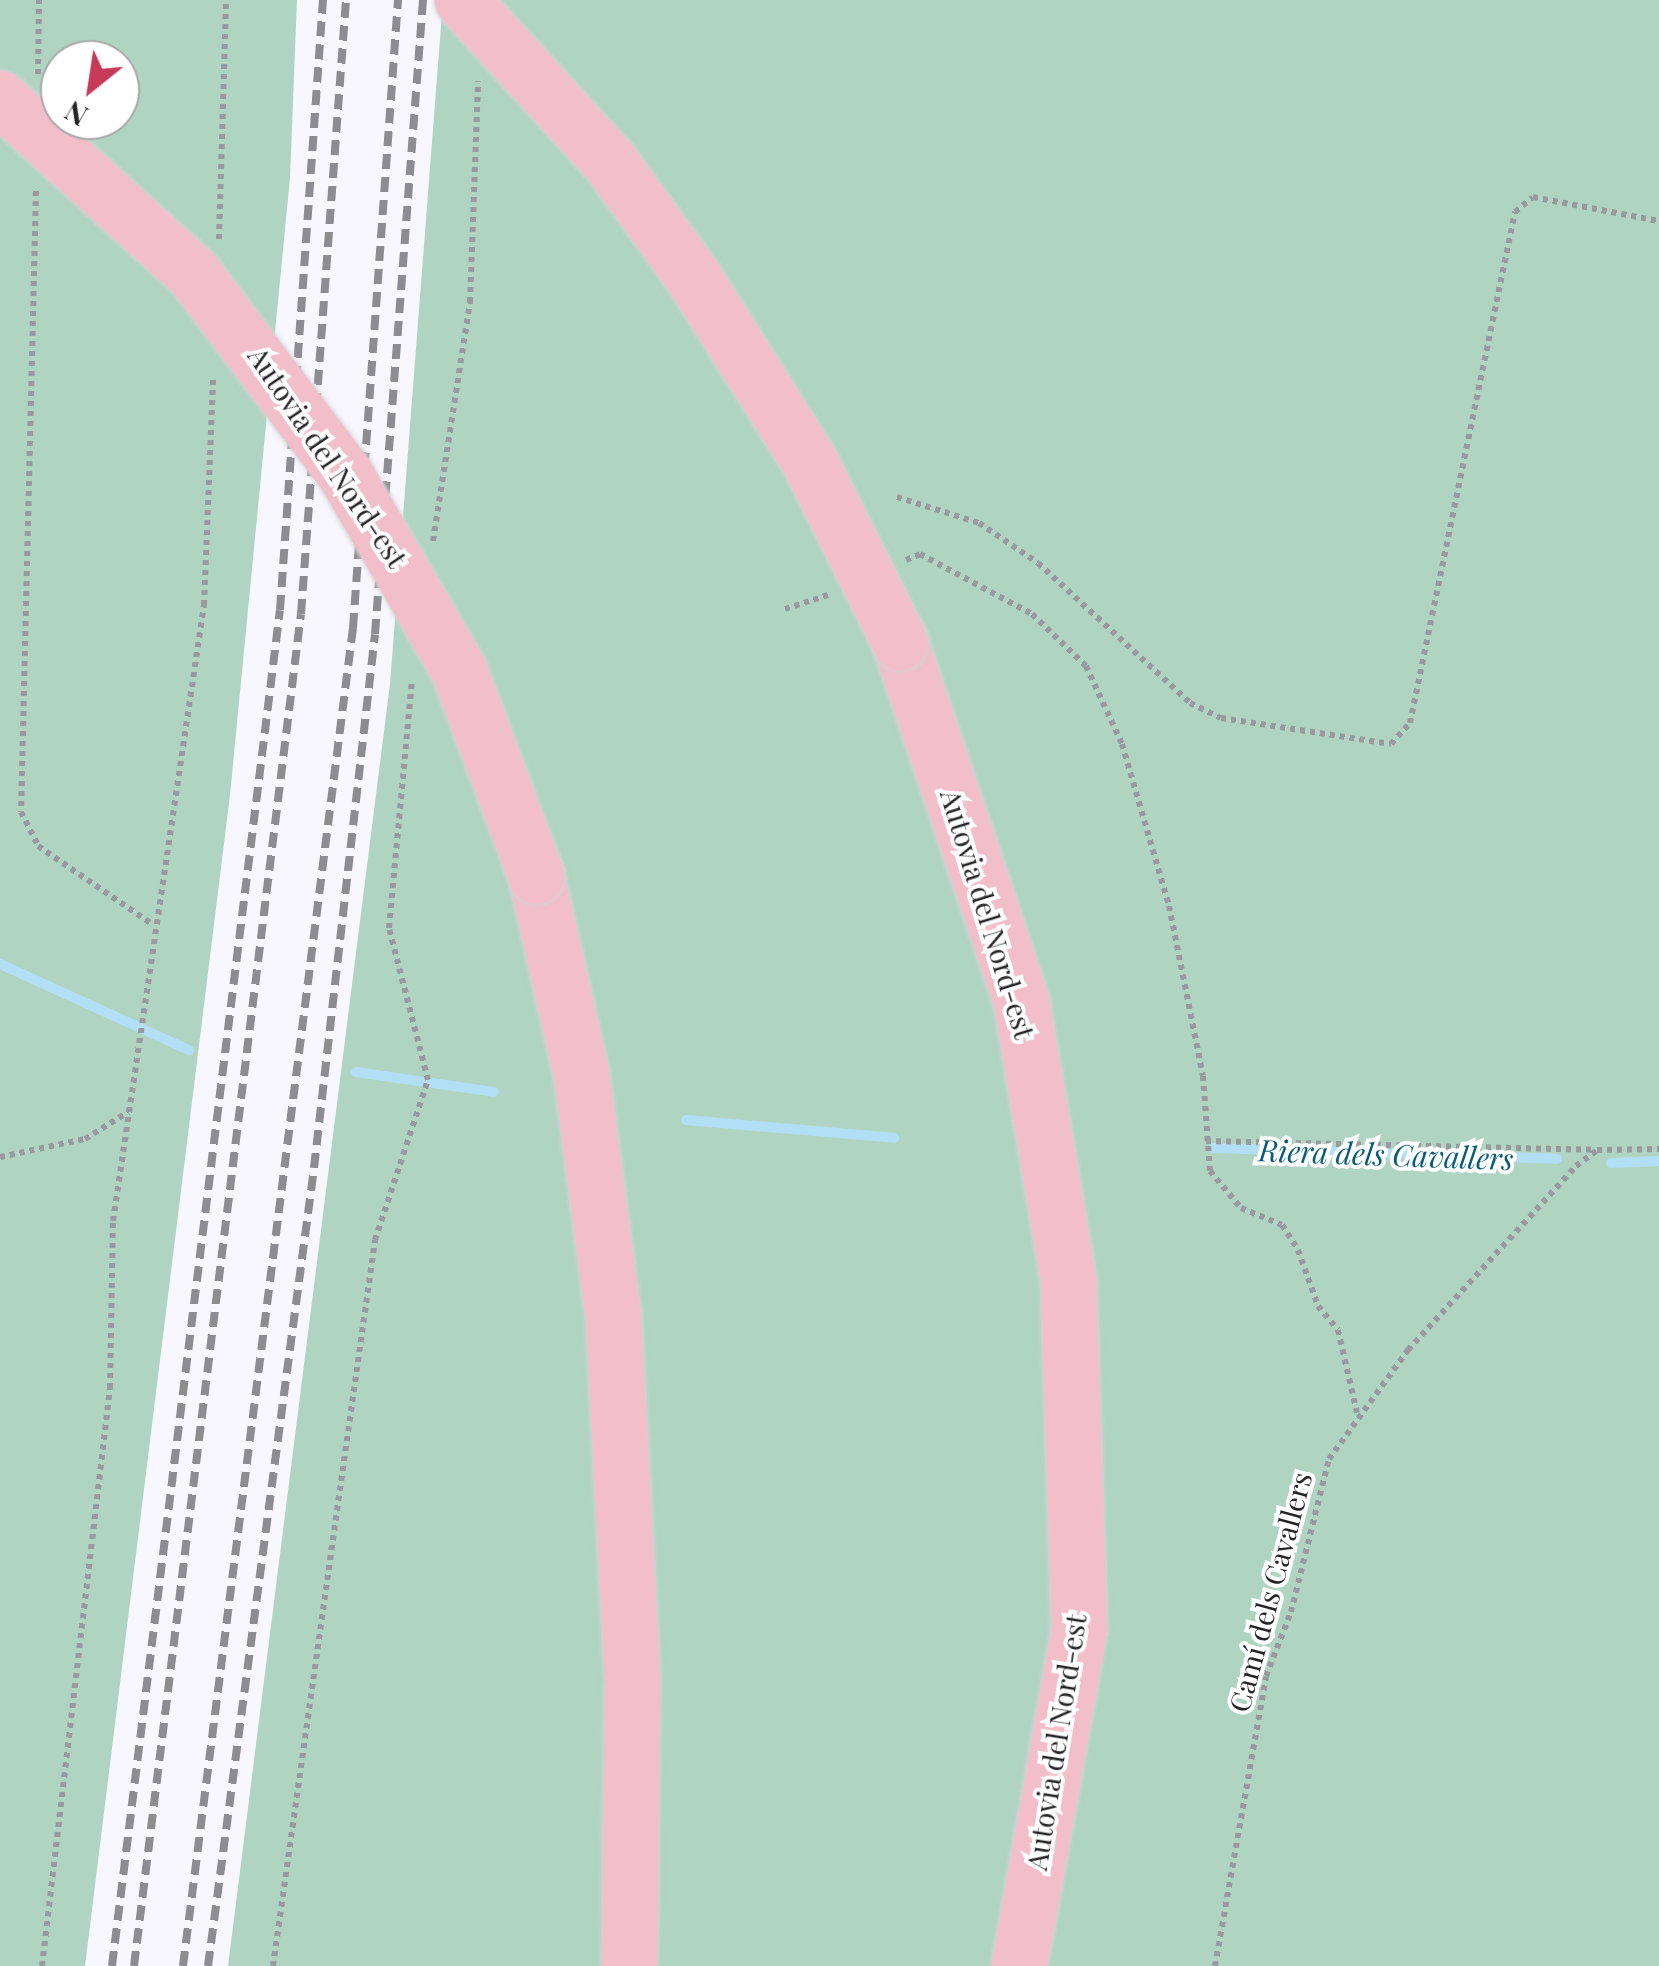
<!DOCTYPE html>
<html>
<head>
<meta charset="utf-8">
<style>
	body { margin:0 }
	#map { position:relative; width:1659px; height:1966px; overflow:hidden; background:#f8f7fe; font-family:"Playfair Display",serif }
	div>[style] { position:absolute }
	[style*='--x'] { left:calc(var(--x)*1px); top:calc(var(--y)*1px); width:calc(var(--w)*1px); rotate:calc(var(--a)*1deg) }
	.green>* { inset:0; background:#afd4c2 }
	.stream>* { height:10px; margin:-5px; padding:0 5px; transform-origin:5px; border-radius:5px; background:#b2dff6 }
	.path>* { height:6px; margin-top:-3px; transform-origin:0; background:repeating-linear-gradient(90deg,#9a999e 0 5px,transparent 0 10px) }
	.roads { filter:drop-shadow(0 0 2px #d3d3d4) drop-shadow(0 0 2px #d3d3d4) }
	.motorway>* { height:55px; margin:-27.5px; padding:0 27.5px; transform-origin:27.5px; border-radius:27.5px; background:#f1beca }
	.rail>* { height:8px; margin-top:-4px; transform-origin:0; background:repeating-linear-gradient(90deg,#8d8c91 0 15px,transparent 0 23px) }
	.bridges { filter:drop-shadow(0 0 2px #d3d3d4) drop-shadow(0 0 2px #d3d3d4) }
	.motorway-bridge>* { height:55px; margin:-27.5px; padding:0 27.5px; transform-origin:27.5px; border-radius:27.5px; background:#f1beca }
	span { translate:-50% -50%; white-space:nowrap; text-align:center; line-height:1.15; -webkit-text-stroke:8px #fff; paint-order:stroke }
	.street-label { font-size:28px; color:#252427 }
	.water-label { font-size:30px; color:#095c7b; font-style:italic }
	.north { position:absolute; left:40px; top:40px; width:100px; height:100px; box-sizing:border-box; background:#fff; border:2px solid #a8a7a9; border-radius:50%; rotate:210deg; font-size:28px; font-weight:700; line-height:40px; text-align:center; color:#252427 }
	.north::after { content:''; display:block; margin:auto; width:35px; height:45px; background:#c83859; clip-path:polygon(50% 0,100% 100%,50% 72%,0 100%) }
</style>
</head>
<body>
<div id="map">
	<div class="green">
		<i style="clip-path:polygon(evenodd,0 0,297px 0,290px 178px,230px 795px,85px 1966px,0 1966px,0 0,60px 60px,120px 60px,120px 120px,60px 120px,60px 60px)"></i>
		<i style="clip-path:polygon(443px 0,1659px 0,1659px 1966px,228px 1966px,390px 684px)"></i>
	</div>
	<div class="stream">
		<i style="--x:0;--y:964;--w:208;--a:24.5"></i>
		<i style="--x:356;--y:1072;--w:139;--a:8.2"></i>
		<i style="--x:686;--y:1120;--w:209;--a:4.9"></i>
		<i style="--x:1214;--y:1148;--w:343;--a:1.8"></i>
		<i style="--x:1611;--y:1163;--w:48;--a:-2.4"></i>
	</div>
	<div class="path">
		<i style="--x:38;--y:74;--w:74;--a:-89.2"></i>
		<i style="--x:36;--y:191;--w:621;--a:91.38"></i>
		<i style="--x:21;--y:812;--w:38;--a:63"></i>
		<i style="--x:38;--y:846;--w:138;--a:34.4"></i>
		<i style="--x:219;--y:239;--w:239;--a:-88.3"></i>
		<i style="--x:897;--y:497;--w:86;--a:17.6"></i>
		<i style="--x:979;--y:523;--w:71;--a:34.1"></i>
		<i style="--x:1038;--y:563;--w:207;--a:42.6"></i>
		<i style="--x:1190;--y:703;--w:34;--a:26"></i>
		<i style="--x:1221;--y:718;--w:172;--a:8.7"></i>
		<i style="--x:1391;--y:744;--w:28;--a:-48"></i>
		<i style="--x:1410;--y:723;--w:522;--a:-78.39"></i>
		<i style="--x:1515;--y:212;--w:23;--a:-40"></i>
		<i style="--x:1533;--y:197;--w:128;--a:10.8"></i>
		<i style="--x:433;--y:541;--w:242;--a:-81.2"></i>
		<i style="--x:470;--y:302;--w:221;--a:-87.9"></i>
		<i style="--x:906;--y:560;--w:15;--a:-23"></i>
		<i style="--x:920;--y:554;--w:127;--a:28.2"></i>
		<i style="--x:1032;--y:614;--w:75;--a:43.9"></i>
		<i style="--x:1086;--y:666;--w:86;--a:65.2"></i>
		<i style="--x:1122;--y:744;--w:169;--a:73.8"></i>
		<i style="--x:1169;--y:906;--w:173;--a:78.7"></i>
		<i style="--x:1203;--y:1076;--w:95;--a:85.8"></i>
		<i style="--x:1210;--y:1171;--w:48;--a:50"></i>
		<i style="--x:1241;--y:1208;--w:44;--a:22.5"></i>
		<i style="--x:1282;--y:1225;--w:30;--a:57"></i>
		<i style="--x:1298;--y:1250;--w:59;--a:70.3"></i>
		<i style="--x:1318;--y:1306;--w:31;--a:50"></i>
		<i style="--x:1338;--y:1330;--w:85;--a:77.1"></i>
		<i style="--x:785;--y:609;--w:48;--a:-18.1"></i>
		<i style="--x:1206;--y:1141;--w:390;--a:1.3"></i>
		<i style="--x:0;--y:1157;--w:87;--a:-12"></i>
		<i style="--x:85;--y:1139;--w:51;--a:-32.1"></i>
		<i style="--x:42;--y:1966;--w:582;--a:-83.29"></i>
		<i style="--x:110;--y:1388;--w:167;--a:-89"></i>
		<i style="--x:113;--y:1221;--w:623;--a:-81.6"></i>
		<i style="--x:204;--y:605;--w:229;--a:-87.7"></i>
		<i style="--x:273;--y:1966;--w:733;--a:-82"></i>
		<i style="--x:375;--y:1240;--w:169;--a:-71.7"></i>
		<i style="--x:428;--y:1080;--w:157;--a:-104.4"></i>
		<i style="--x:389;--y:928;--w:247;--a:-84.7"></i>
		<i style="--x:1215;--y:1966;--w:294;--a:-80"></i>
		<i style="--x:1266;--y:1676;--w:69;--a:-68.7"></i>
		<i style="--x:1291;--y:1612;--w:158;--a:-76.1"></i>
		<i style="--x:1329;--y:1459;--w:135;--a:-54.1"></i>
		<i style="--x:1408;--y:1350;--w:249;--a:-47.6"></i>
		<i style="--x:1576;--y:1166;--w:26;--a:-37"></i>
		<i style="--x:1597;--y:1150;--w:62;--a:-0.9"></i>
	</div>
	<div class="roads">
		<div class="motorway">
			<i style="--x:900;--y:643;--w:378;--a:71.3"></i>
			<i style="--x:1021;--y:1001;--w:283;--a:80.4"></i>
			<i style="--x:1068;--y:1280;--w:348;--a:88.2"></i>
			<i style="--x:1079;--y:1628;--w:343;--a:100.1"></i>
			<i style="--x:536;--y:876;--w:203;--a:77.2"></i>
			<i style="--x:581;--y:1074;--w:244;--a:82.5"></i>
			<i style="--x:613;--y:1316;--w:366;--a:87"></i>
			<i style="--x:632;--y:1682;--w:284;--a:90.6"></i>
		</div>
	</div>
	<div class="rail">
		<i style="--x:112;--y:1966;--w:1366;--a:-82.94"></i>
		<i style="--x:280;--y:610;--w:612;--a:-85.97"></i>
		<i style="--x:134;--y:1966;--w:1362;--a:-82.96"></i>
		<i style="--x:301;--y:614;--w:616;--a:-85.81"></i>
		<i style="--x:183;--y:1966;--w:1349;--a:-82.76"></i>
		<i style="--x:353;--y:628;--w:630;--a:-85.9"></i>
		<i style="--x:208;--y:1966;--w:805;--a:-82.43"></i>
		<i style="--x:314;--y:1168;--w:537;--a:-83.48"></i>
		<i style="--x:375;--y:634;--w:636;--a:-85.67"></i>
	</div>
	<div class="bridges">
		<div class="motorway-bridge">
			<i style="--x:462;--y:0;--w:219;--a:47.6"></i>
			<i style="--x:610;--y:162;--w:145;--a:54.2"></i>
			<i style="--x:695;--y:280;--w:214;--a:57.8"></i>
			<i style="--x:809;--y:461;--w:203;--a:63.4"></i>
			<i style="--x:0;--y:98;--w:261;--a:42.2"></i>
			<i style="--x:193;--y:273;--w:252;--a:52.9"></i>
			<i style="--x:345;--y:474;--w:228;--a:59.9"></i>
			<i style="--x:459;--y:671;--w:219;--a:69.4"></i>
		</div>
	</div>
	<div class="street-label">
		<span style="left:328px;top:457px;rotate:56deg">Autovia del Nord-est</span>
		<span style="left:988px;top:914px;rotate:73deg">Autovia del Nord-est</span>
		<span style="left:1270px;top:1592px;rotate:-75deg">Camí dels Cavallers</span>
		<span style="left:1056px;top:1742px;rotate:-81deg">Autovia del Nord-est</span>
	</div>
	<div class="water-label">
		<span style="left:1386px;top:1154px;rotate:2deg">Riera dels Cavallers</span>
	</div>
	<div class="north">N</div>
</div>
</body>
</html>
